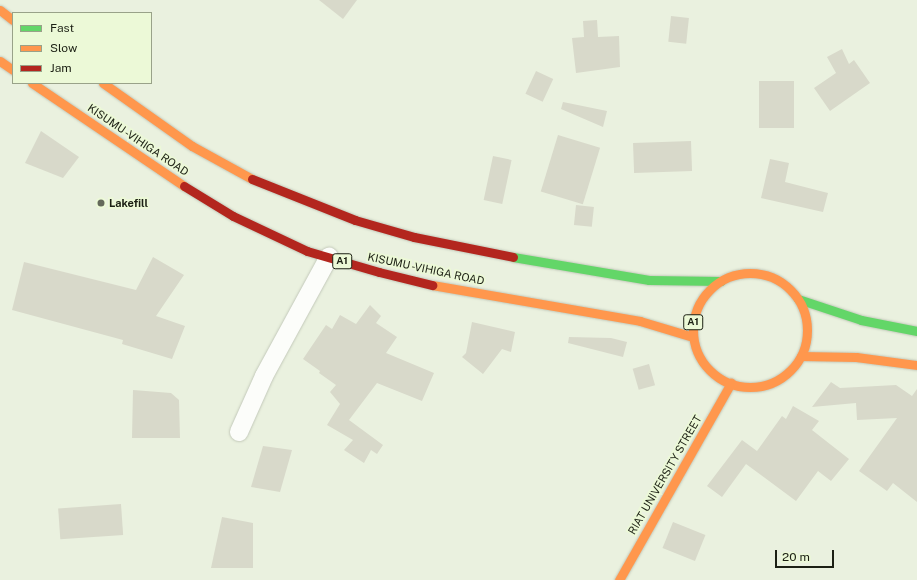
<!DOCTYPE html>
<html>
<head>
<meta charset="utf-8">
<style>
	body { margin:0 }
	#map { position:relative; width:917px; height:580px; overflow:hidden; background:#eaf1df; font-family:"Public Sans",sans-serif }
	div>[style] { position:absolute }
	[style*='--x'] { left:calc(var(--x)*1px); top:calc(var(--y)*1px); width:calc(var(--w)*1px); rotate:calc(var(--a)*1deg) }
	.building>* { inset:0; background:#d8d9ca; transform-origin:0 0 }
	.roads { filter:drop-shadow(0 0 1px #c3c9ba) drop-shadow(0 0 1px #c3c9ba) }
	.street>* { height:18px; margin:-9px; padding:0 9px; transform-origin:9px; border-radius:9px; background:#fcfdfa }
	.fast>* { height:9px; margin:-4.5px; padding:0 4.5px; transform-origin:4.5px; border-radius:4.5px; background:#63d668 }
	.slow>* { height:9px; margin:-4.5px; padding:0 4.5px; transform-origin:4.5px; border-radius:4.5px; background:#ff974d }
	.slow>.ring { margin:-4.5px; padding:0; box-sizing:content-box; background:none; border:9px solid #ff974d; border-radius:50% }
	.jam>* { height:9px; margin:-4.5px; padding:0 4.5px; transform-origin:4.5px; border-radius:4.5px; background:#b3261e }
	.dots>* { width:11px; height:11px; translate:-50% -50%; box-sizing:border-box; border:2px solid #ecf9d7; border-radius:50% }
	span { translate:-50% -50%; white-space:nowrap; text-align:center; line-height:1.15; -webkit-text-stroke:3.5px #ecf9d7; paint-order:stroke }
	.shield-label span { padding:1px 3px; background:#ecf9d7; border:1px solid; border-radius:3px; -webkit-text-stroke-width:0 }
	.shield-label { font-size:10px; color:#1c2014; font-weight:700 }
	.street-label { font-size:11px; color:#1c2014 }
	.poi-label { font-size:11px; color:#1c2014; font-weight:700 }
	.left { translate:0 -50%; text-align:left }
	.legend { position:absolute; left:12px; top:12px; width:140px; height:72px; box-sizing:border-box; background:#ecf9d7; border:1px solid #99a289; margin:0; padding:5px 7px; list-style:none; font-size:12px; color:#1c2014 }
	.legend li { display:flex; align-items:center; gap:8px; height:20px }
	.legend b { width:20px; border:1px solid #99a289 }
	.scale { position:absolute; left:775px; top:550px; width:59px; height:18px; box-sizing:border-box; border:2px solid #1c2014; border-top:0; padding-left:5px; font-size:12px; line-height:14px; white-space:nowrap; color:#1c2014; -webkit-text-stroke:3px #ecf9d7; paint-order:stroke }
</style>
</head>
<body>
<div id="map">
	<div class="building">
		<i style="clip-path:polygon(319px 0,357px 0,343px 19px)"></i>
		<i style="left:671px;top:16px;width:18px;height:26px;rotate:6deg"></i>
		<i style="clip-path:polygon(597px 20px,598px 37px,619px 36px,620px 67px,576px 73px,572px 38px,584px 37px,583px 21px)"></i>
		<i style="clip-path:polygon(842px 49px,849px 64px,854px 60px,870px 83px,830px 111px,814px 88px,836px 73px,827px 57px)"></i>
		<i style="left:536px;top:71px;width:19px;height:25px;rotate:25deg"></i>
		<i style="left:759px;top:81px;width:35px;height:47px"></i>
		<i style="clip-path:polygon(563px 102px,607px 111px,603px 127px,561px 109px)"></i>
		<i style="clip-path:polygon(41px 131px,79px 157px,63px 178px,25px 163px)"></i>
		<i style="left:558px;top:135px;width:44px;height:59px;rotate:17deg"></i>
		<i style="left:691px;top:141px;width:30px;height:58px;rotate:88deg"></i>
		<i style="left:493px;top:156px;width:19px;height:45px;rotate:12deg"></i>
		<i style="clip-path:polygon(770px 159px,789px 163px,785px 182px,828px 193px,823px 212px,761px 198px)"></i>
		<i style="left:576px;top:205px;width:18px;height:20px;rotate:6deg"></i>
		<i style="clip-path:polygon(153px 257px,184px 275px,156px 316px,185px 326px,172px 359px,122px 344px,123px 340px,12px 310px,24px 262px,136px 290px)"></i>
		<i style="clip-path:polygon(370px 305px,381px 316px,376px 323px,397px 337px,386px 353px,434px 373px,422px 401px,377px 383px,349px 420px,383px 445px,377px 454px,371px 450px,364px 463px,344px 450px,353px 440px,327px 425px,340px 404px,330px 392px,336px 385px,319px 373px,320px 371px,303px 359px,326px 325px,332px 329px,340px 315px,356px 324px)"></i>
		<i style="clip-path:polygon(472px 322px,515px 332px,511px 352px,502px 349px,483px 374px,462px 357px,466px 353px)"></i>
		<i style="clip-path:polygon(569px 337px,611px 338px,627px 342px,623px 357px,568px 343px)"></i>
		<i style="left:649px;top:364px;width:22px;height:17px;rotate:74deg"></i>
		<i style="clip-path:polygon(831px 382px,840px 388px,896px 385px,912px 396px,917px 389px,917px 502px,893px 483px,887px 491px,859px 471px,897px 418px,857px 420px,856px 403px,812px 407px)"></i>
		<i style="clip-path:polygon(133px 390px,171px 393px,179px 400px,180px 438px,132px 438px)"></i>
		<i style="clip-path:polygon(793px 406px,819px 421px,812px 430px,849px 459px,831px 481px,818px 471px,796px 501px,746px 464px,722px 497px,707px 486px,742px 440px,757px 451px,782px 416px,786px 419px)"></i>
		<i style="clip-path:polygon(263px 446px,292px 450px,280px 492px,251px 487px)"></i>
		<i style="left:121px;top:504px;width:31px;height:63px;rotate:86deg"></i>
		<i style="clip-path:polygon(222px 517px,253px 523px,253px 568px,211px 568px)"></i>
		<i style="left:673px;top:522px;width:35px;height:28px;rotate:22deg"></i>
	</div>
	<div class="roads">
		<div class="street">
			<i style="--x:239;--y:432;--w:61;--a:-65.9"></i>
			<i style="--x:264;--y:376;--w:136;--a:-61.4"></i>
		</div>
		<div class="fast">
			<i style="--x:513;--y:257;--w:138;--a:9.6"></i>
			<i style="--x:649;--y:280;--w:72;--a:0.8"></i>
			<i style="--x:798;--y:299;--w:66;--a:18.4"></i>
			<i style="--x:861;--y:320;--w:57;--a:11.1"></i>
		</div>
		<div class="slow">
			<i style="--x:0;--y:10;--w:16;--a:38"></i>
			<i style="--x:0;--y:61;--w:16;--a:35"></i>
			<i style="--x:32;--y:83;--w:184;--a:34.1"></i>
			<i style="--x:103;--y:83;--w:109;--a:35.3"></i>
			<i style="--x:192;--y:146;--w:68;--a:28.8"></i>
			<i class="ring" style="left:693px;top:273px;width:105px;height:105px"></i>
			<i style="--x:432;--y:285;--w:211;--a:9.8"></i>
			<i style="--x:640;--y:321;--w:55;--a:16.8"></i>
			<i style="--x:801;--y:356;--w:55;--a:1"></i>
			<i style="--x:856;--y:357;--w:62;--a:7.5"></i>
			<i style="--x:619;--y:580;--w:227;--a:-60.4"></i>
		</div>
		<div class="jam">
			<i style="--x:252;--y:179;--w:111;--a:21.7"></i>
			<i style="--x:355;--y:220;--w:61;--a:16.1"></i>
			<i style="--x:414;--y:237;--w:101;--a:11.4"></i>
			<i style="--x:184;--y:186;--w:57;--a:31.5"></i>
			<i style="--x:233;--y:216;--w:82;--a:25.3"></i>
			<i style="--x:307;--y:251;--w:75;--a:16.3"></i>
			<i style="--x:379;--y:272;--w:55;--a:13.8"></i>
		</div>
	</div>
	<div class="dots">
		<i style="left:101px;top:203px;background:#64695b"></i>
	</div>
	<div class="shield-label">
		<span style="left:342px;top:261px">A1</span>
		<span style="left:693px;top:322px">A1</span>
	</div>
	<div class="street-label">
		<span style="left:138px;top:140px;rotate:34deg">KISUMU -VIHIGA ROAD</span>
		<span style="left:426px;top:269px;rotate:12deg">KISUMU -VIHIGA ROAD</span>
		<span style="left:665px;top:475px;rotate:-60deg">RIAT UNIVERSITY STREET</span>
	</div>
	<div class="poi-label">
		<span class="left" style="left:109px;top:203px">Lakefill</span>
	</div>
	<ul class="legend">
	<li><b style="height:5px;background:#63d668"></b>Fast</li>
	<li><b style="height:5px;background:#ff974d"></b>Slow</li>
	<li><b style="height:5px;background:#b3261e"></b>Jam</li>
	</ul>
	<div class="scale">20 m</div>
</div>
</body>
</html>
